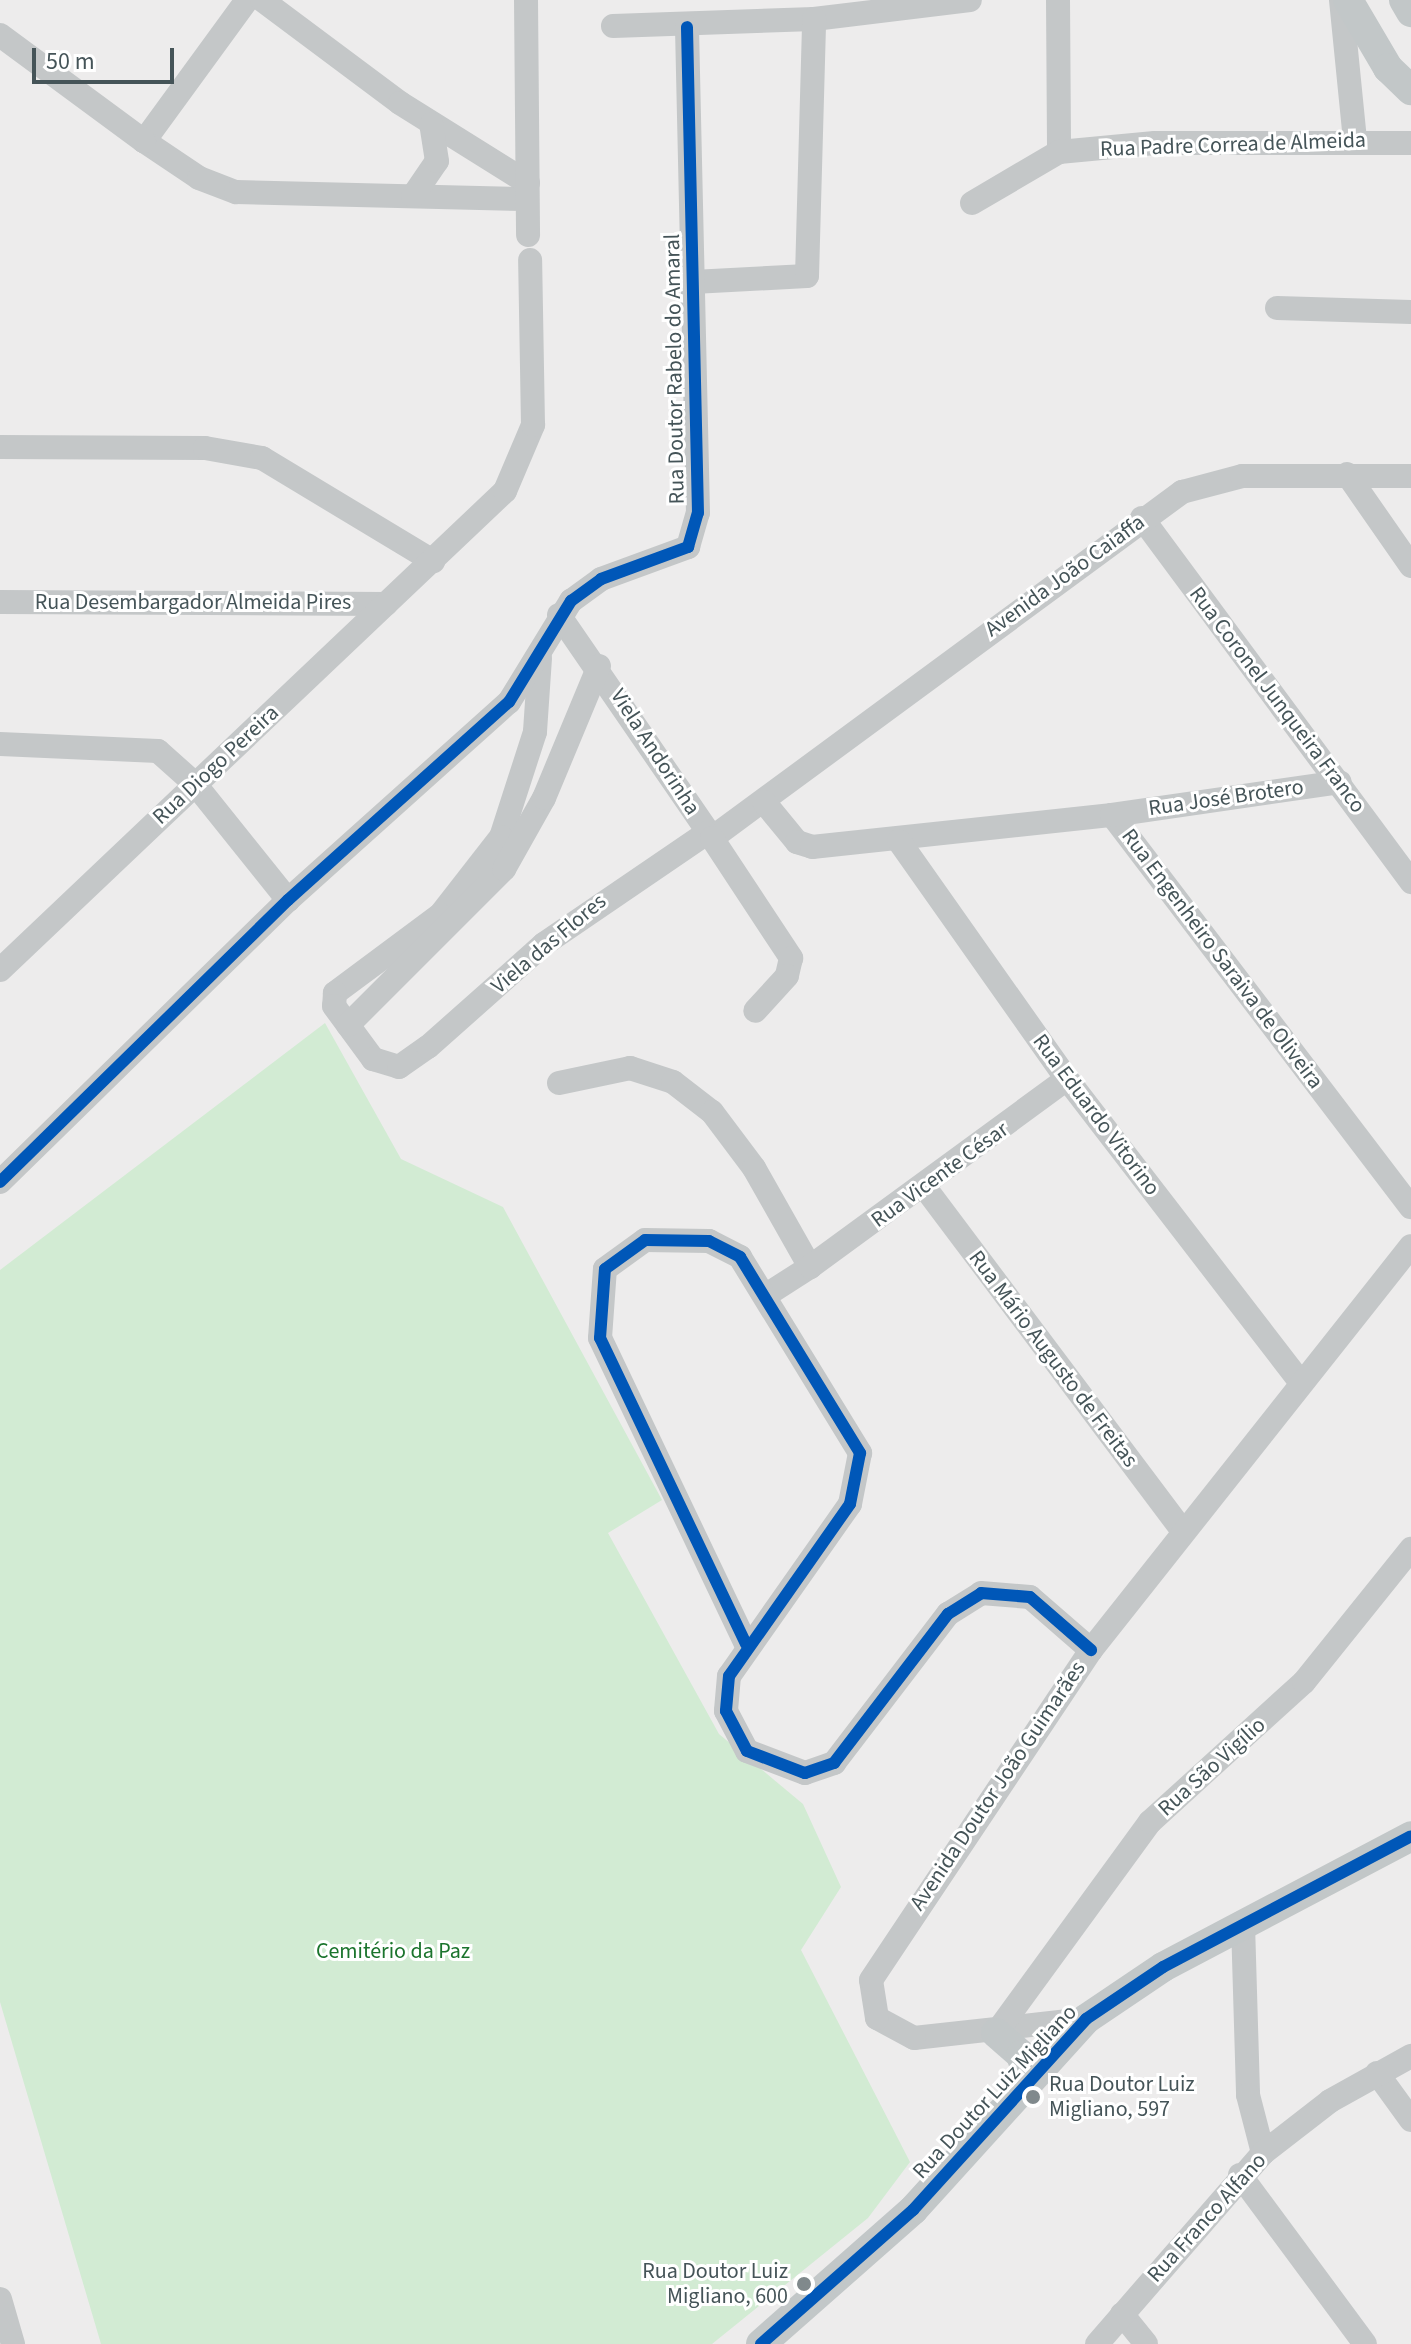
<!DOCTYPE html>
<html>
<head>
<meta charset="utf-8">
<style>
	body { margin:0 }
	#map { position:relative; width:1411px; height:2344px; overflow:hidden; background:#edecec; font-family:"Source Sans 3",sans-serif }
	div>[style] { position:absolute }
	[style*='--x'] { left:calc(var(--x)*1px); top:calc(var(--y)*1px); width:calc(var(--w)*1px); rotate:calc(var(--a)*1deg) }
	.green>* { inset:0; background:#d2ebd3 }
	.minor>* { height:24px; margin:-12px; padding:0 12px; transform-origin:12px; border-radius:12px; background:#c4c7c8 }
	.major>* { height:30px; margin:-15px; padding:0 15px; transform-origin:15px; border-radius:15px; background:#c2c7c8 }
	.cycleway>* { height:12px; margin:-6px; padding:0 6px; transform-origin:6px; border-radius:6px; background:#0057b8 }
	.dots>* { width:22px; height:22px; translate:-50% -50%; box-sizing:border-box; border:4px solid #fff; border-radius:50% }
	span { translate:-50% -50%; white-space:nowrap; text-align:center; line-height:1.15; -webkit-text-stroke:6px #fff; paint-order:stroke }
	.street-label { font-size:22px; color:#455458 }
	.park-label { font-size:22px; color:#1b742d }
	.poi-label { font-size:22px; color:#455458 }
	.left { translate:0 -50%; text-align:left }
	.right { translate:-100% -50%; text-align:right }
	.scale { position:absolute; left:32px; top:48px; width:142px; height:36px; box-sizing:border-box; border:4px solid #455458; border-top:0; padding-left:10px; font-size:24px; line-height:28px; white-space:nowrap; color:#455458; -webkit-text-stroke:6px #fff; paint-order:stroke }
</style>
</head>
<body>
<div id="map">
	<div class="green">
		<i style="clip-path:polygon(325px 1023px,401px 1159px,503px 1207px,662px 1500px,608px 1533px,719px 1734px,803px 1804px,841px 1887px,801px 1950px,910px 2162px,868px 2218px,712px 2344px,101px 2344px,0 2002px,0 1270px)"></i>
	</div>
	<div class="minor">
		<i style="--x:247;--y:0;--w:175;--a:126.1"></i>
		<i style="--x:144;--y:141;--w:66;--a:33.9"></i>
		<i style="--x:199;--y:178;--w:40;--a:21"></i>
		<i style="--x:236;--y:192;--w:291;--a:1.4"></i>
		<i style="--x:262;--y:0;--w:172;--a:36.7"></i>
		<i style="--x:400;--y:103;--w:151;--a:32"></i>
		<i style="--x:526;--y:0;--w:235;--a:89.5"></i>
		<i style="--x:1058;--y:0;--w:152;--a:89.6"></i>
		<i style="--x:1341;--y:0;--w:141;--a:84.3"></i>
		<i style="--x:613;--y:26;--w:201;--a:-2"></i>
		<i style="--x:814;--y:19;--w:157;--a:-6.9"></i>
		<i style="--x:0;--y:35;--w:179;--a:36.4"></i>
		<i style="--x:413;--y:196;--w:42;--a:-55.6"></i>
		<i style="--x:437;--y:161;--w:37;--a:-99"></i>
		<i style="--x:972;--y:203;--w:101;--a:-30.4"></i>
		<i style="--x:1059;--y:152;--w:96;--a:-5.4"></i>
		<i style="--x:1155;--y:143;--w:256;--a:0"></i>
		<i style="--x:693;--y:282;--w:114;--a:-3"></i>
		<i style="--x:807;--y:276;--w:257;--a:-88.4"></i>
		<i style="--x:1277;--y:308;--w:134;--a:1.7"></i>
		<i style="--x:0;--y:447;--w:205;--a:0.3"></i>
		<i style="--x:205;--y:448;--w:58;--a:10"></i>
		<i style="--x:262;--y:458;--w:200;--a:31.1"></i>
		<i style="--x:1347;--y:474;--w:112;--a:55.2"></i>
		<i style="--x:1142;--y:518;--w:453;--a:53.5"></i>
		<i style="--x:0;--y:602;--w:386;--a:0.3"></i>
		<i style="--x:559;--y:615;--w:270;--a:55.5"></i>
		<i style="--x:712;--y:838;--w:584;--a:-36.36"></i>
		<i style="--x:1182;--y:492;--w:62;--a:-14.9"></i>
		<i style="--x:1242;--y:476;--w:169;--a:0"></i>
		<i style="--x:540;--y:658;--w:74;--a:93.9"></i>
		<i style="--x:535;--y:732;--w:110;--a:107.9"></i>
		<i style="--x:501;--y:837;--w:99;--a:128"></i>
		<i style="--x:440;--y:915;--w:131;--a:143.4"></i>
		<i style="--x:335;--y:993;--w:13;--a:94"></i>
		<i style="--x:334;--y:1006;--w:66;--a:53.7"></i>
		<i style="--x:373;--y:1059;--w:27;--a:17"></i>
		<i style="--x:399;--y:1067;--w:35;--a:-35"></i>
		<i style="--x:428;--y:1047;--w:155;--a:-41.6"></i>
		<i style="--x:544;--y:944;--w:197;--a:-34.3"></i>
		<i style="--x:0;--y:744;--w:158;--a:2.5"></i>
		<i style="--x:158;--y:751;--w:50;--a:41.7"></i>
		<i style="--x:195;--y:784;--w:149;--a:51.3"></i>
		<i style="--x:764;--y:802;--w:52;--a:50.5"></i>
		<i style="--x:797;--y:842;--w:16;--a:18"></i>
		<i style="--x:812;--y:847;--w:302;--a:-6.1"></i>
		<i style="--x:1112;--y:815;--w:493;--a:52.7"></i>
		<i style="--x:1112;--y:815;--w:230;--a:-8.2"></i>
		<i style="--x:712;--y:838;--w:144;--a:56.6"></i>
		<i style="--x:791;--y:958;--w:18;--a:103"></i>
		<i style="--x:787;--y:976;--w:47;--a:132.4"></i>
		<i style="--x:899;--y:841;--w:291;--a:54.8"></i>
		<i style="--x:1067;--y:1079;--w:384;--a:52.4"></i>
		<i style="--x:0;--y:970;--w:696;--a:-43.49"></i>
		<i style="--x:505;--y:491;--w:72;--a:-67"></i>
		<i style="--x:533;--y:425;--w:165;--a:-91"></i>
		<i style="--x:348;--y:1025;--w:221;--a:-45"></i>
		<i style="--x:504;--y:869;--w:81;--a:-60.6"></i>
		<i style="--x:544;--y:798;--w:143;--a:-67.4"></i>
		<i style="--x:559;--y:1083;--w:73;--a:-11.9"></i>
		<i style="--x:630;--y:1068;--w:45;--a:18"></i>
		<i style="--x:673;--y:1082;--w:49;--a:37.6"></i>
		<i style="--x:712;--y:1112;--w:70;--a:53.1"></i>
		<i style="--x:754;--y:1168;--w:114;--a:60.5"></i>
		<i style="--x:810;--y:1267;--w:50;--a:147.3"></i>
		<i style="--x:0;--y:1182;--w:403;--a:-44.4"></i>
		<i style="--x:288;--y:900;--w:297;--a:-41.9"></i>
		<i style="--x:509;--y:702;--w:119;--a:-58.5"></i>
		<i style="--x:571;--y:601;--w:37;--a:-36"></i>
		<i style="--x:601;--y:579;--w:93;--a:-20.2"></i>
		<i style="--x:688;--y:547;--w:35;--a:-74"></i>
		<i style="--x:698;--y:513;--w:486;--a:-91.3"></i>
		<i style="--x:926;--y:1189;--w:425;--a:53.1"></i>
		<i style="--x:810;--y:1267;--w:318;--a:-36.2"></i>
		<i style="--x:746;--y:1644;--w:339;--a:-115.5"></i>
		<i style="--x:600;--y:1338;--w:69;--a:-85.9"></i>
		<i style="--x:605;--y:1269;--w:49;--a:-35.9"></i>
		<i style="--x:645;--y:1240;--w:64;--a:0.9"></i>
		<i style="--x:709;--y:1241;--w:35;--a:27"></i>
		<i style="--x:740;--y:1257;--w:230;--a:58.5"></i>
		<i style="--x:860;--y:1453;--w:52;--a:101.1"></i>
		<i style="--x:850;--y:1504;--w:210;--a:125.1"></i>
		<i style="--x:729;--y:1676;--w:35;--a:95"></i>
		<i style="--x:726;--y:1711;--w:45;--a:62.3"></i>
		<i style="--x:747;--y:1751;--w:62;--a:20.8"></i>
		<i style="--x:805;--y:1773;--w:31;--a:-19"></i>
		<i style="--x:834;--y:1763;--w:188;--a:-52.6"></i>
		<i style="--x:948;--y:1614;--w:39;--a:-32"></i>
		<i style="--x:981;--y:1593;--w:49;--a:4.7"></i>
		<i style="--x:1030;--y:1597;--w:81;--a:41"></i>
		<i style="--x:1243;--y:1924;--w:171;--a:88.3"></i>
		<i style="--x:1248;--y:2095;--w:60;--a:75.5"></i>
		<i style="--x:1086;--y:2019;--w:173;--a:173.7"></i>
		<i style="--x:914;--y:2038;--w:42;--a:-151.6"></i>
		<i style="--x:877;--y:2018;--w:38;--a:-99"></i>
		<i style="--x:871;--y:1980;--w:397;--a:-56.3"></i>
		<i style="--x:1091;--y:1650;--w:515;--a:-51.62"></i>
		<i style="--x:996;--y:2033;--w:261;--a:-53.9"></i>
		<i style="--x:1150;--y:1822;--w:208;--a:-42.3"></i>
		<i style="--x:1304;--y:1682;--w:171;--a:-51.2"></i>
		<i style="--x:1377;--y:2073;--w:58;--a:54.1"></i>
		<i style="--x:1240;--y:2175;--w:210;--a:53.5"></i>
		<i style="--x:0;--y:2299;--w:47;--a:73.9"></i>
		<i style="--x:1122;--y:2314;--w:38;--a:51"></i>
		<i style="--x:1097;--y:2344;--w:253;--a:-49"></i>
		<i style="--x:1263;--y:2153;--w:85;--a:-37.8"></i>
		<i style="--x:1330;--y:2101;--w:93;--a:-29.1"></i>
	</div>
	<div class="major">
		<i style="--x:1348;--y:0;--w:79;--a:59.5"></i>
		<i style="--x:1388;--y:68;--w:32;--a:44"></i>
		<i style="--x:1404;--y:0;--w:14;--a:60"></i>
		<i style="--x:996;--y:2033;--w:33;--a:41"></i>
		<i style="--x:1021;--y:2055;--w:24;--a:71"></i>
		<i style="--x:761;--y:2344;--w:203;--a:-41.4"></i>
		<i style="--x:913;--y:2210;--w:258;--a:-47.8"></i>
		<i style="--x:1086;--y:2019;--w:93;--a:-34"></i>
		<i style="--x:1163;--y:1967;--w:280;--a:-27.8"></i>
	</div>
	<div class="cycleway">
		<i style="--x:0;--y:1182;--w:403;--a:-44.4"></i>
		<i style="--x:288;--y:900;--w:297;--a:-41.9"></i>
		<i style="--x:509;--y:702;--w:119;--a:-58.5"></i>
		<i style="--x:571;--y:601;--w:37;--a:-36"></i>
		<i style="--x:601;--y:579;--w:93;--a:-20.2"></i>
		<i style="--x:688;--y:547;--w:35;--a:-74"></i>
		<i style="--x:698;--y:513;--w:486;--a:-91.3"></i>
		<i style="--x:746;--y:1644;--w:339;--a:-115.5"></i>
		<i style="--x:600;--y:1338;--w:69;--a:-85.9"></i>
		<i style="--x:605;--y:1269;--w:49;--a:-35.9"></i>
		<i style="--x:645;--y:1240;--w:64;--a:0.9"></i>
		<i style="--x:709;--y:1241;--w:35;--a:27"></i>
		<i style="--x:740;--y:1257;--w:230;--a:58.5"></i>
		<i style="--x:860;--y:1453;--w:52;--a:101.1"></i>
		<i style="--x:850;--y:1504;--w:210;--a:125.1"></i>
		<i style="--x:729;--y:1676;--w:35;--a:95"></i>
		<i style="--x:726;--y:1711;--w:45;--a:62.3"></i>
		<i style="--x:747;--y:1751;--w:62;--a:20.8"></i>
		<i style="--x:805;--y:1773;--w:31;--a:-19"></i>
		<i style="--x:834;--y:1763;--w:188;--a:-52.6"></i>
		<i style="--x:948;--y:1614;--w:39;--a:-32"></i>
		<i style="--x:981;--y:1593;--w:49;--a:4.7"></i>
		<i style="--x:1030;--y:1597;--w:81;--a:41"></i>
		<i style="--x:761;--y:2344;--w:203;--a:-41.4"></i>
		<i style="--x:913;--y:2210;--w:258;--a:-47.8"></i>
		<i style="--x:1086;--y:2019;--w:93;--a:-34"></i>
		<i style="--x:1163;--y:1967;--w:280;--a:-27.8"></i>
	</div>
	<div class="dots">
		<i style="left:1033px;top:2097px;background:#80898c"></i>
		<i style="left:804px;top:2284px;background:#80898c"></i>
	</div>
	<div class="street-label">
		<span style="left:1233px;top:145px;rotate:-2deg">Rua Padre Correa de Almeida</span>
		<span style="left:675px;top:369px;rotate:-91deg">Rua Doutor Rabelo do Amaral</span>
		<span style="left:1065px;top:576px;rotate:-36deg">Avenida João Caiaffa</span>
		<span style="left:193px;top:603px">Rua Desembargador Almeida Pires</span>
		<span style="left:1277px;top:700px;rotate:53deg">Rua Coronel Junqueira Franco</span>
		<span style="left:655px;top:752px;rotate:57deg">Viela Andorinha</span>
		<span style="left:216px;top:765px;rotate:-43deg">Rua Diogo Pereira</span>
		<span style="left:1226px;top:798px;rotate:-8deg">Rua José Brotero</span>
		<span style="left:549px;top:944px;rotate:-40deg">Viela das Flores</span>
		<span style="left:1222px;top:959px;rotate:53deg">Rua Engenheiro Saraiva de Oliveira</span>
		<span style="left:1096px;top:1115px;rotate:53deg">Rua Eduardo Vitorino</span>
		<span style="left:940px;top:1175px;rotate:-36deg">Rua Vicente César</span>
		<span style="left:1053px;top:1359px;rotate:53deg">Rua Mário Augusto de Freitas</span>
		<span style="left:1212px;top:1767px;rotate:-42deg">Rua São Vigílio</span>
		<span style="left:998px;top:1786px;rotate:-56deg">Avenida Doutor João Guimarães</span>
		<span style="left:995px;top:2092px;rotate:-47deg">Rua Doutor Luiz Migliano</span>
		<span style="left:1207px;top:2218px;rotate:-48deg">Rua Franco Alfano</span>
	</div>
	<div class="park-label">
		<span style="left:393px;top:1952px">Cemitério da Paz</span>
	</div>
	<div class="poi-label">
		<span class="left" style="left:1049px;top:2097px">Rua Doutor Luiz<br>Migliano, 597</span>
		<span class="right" style="left:788px;top:2284px">Rua Doutor Luiz<br>Migliano, 600</span>
	</div>
	<div class="scale">50 m</div>
</div>
</body>
</html>
